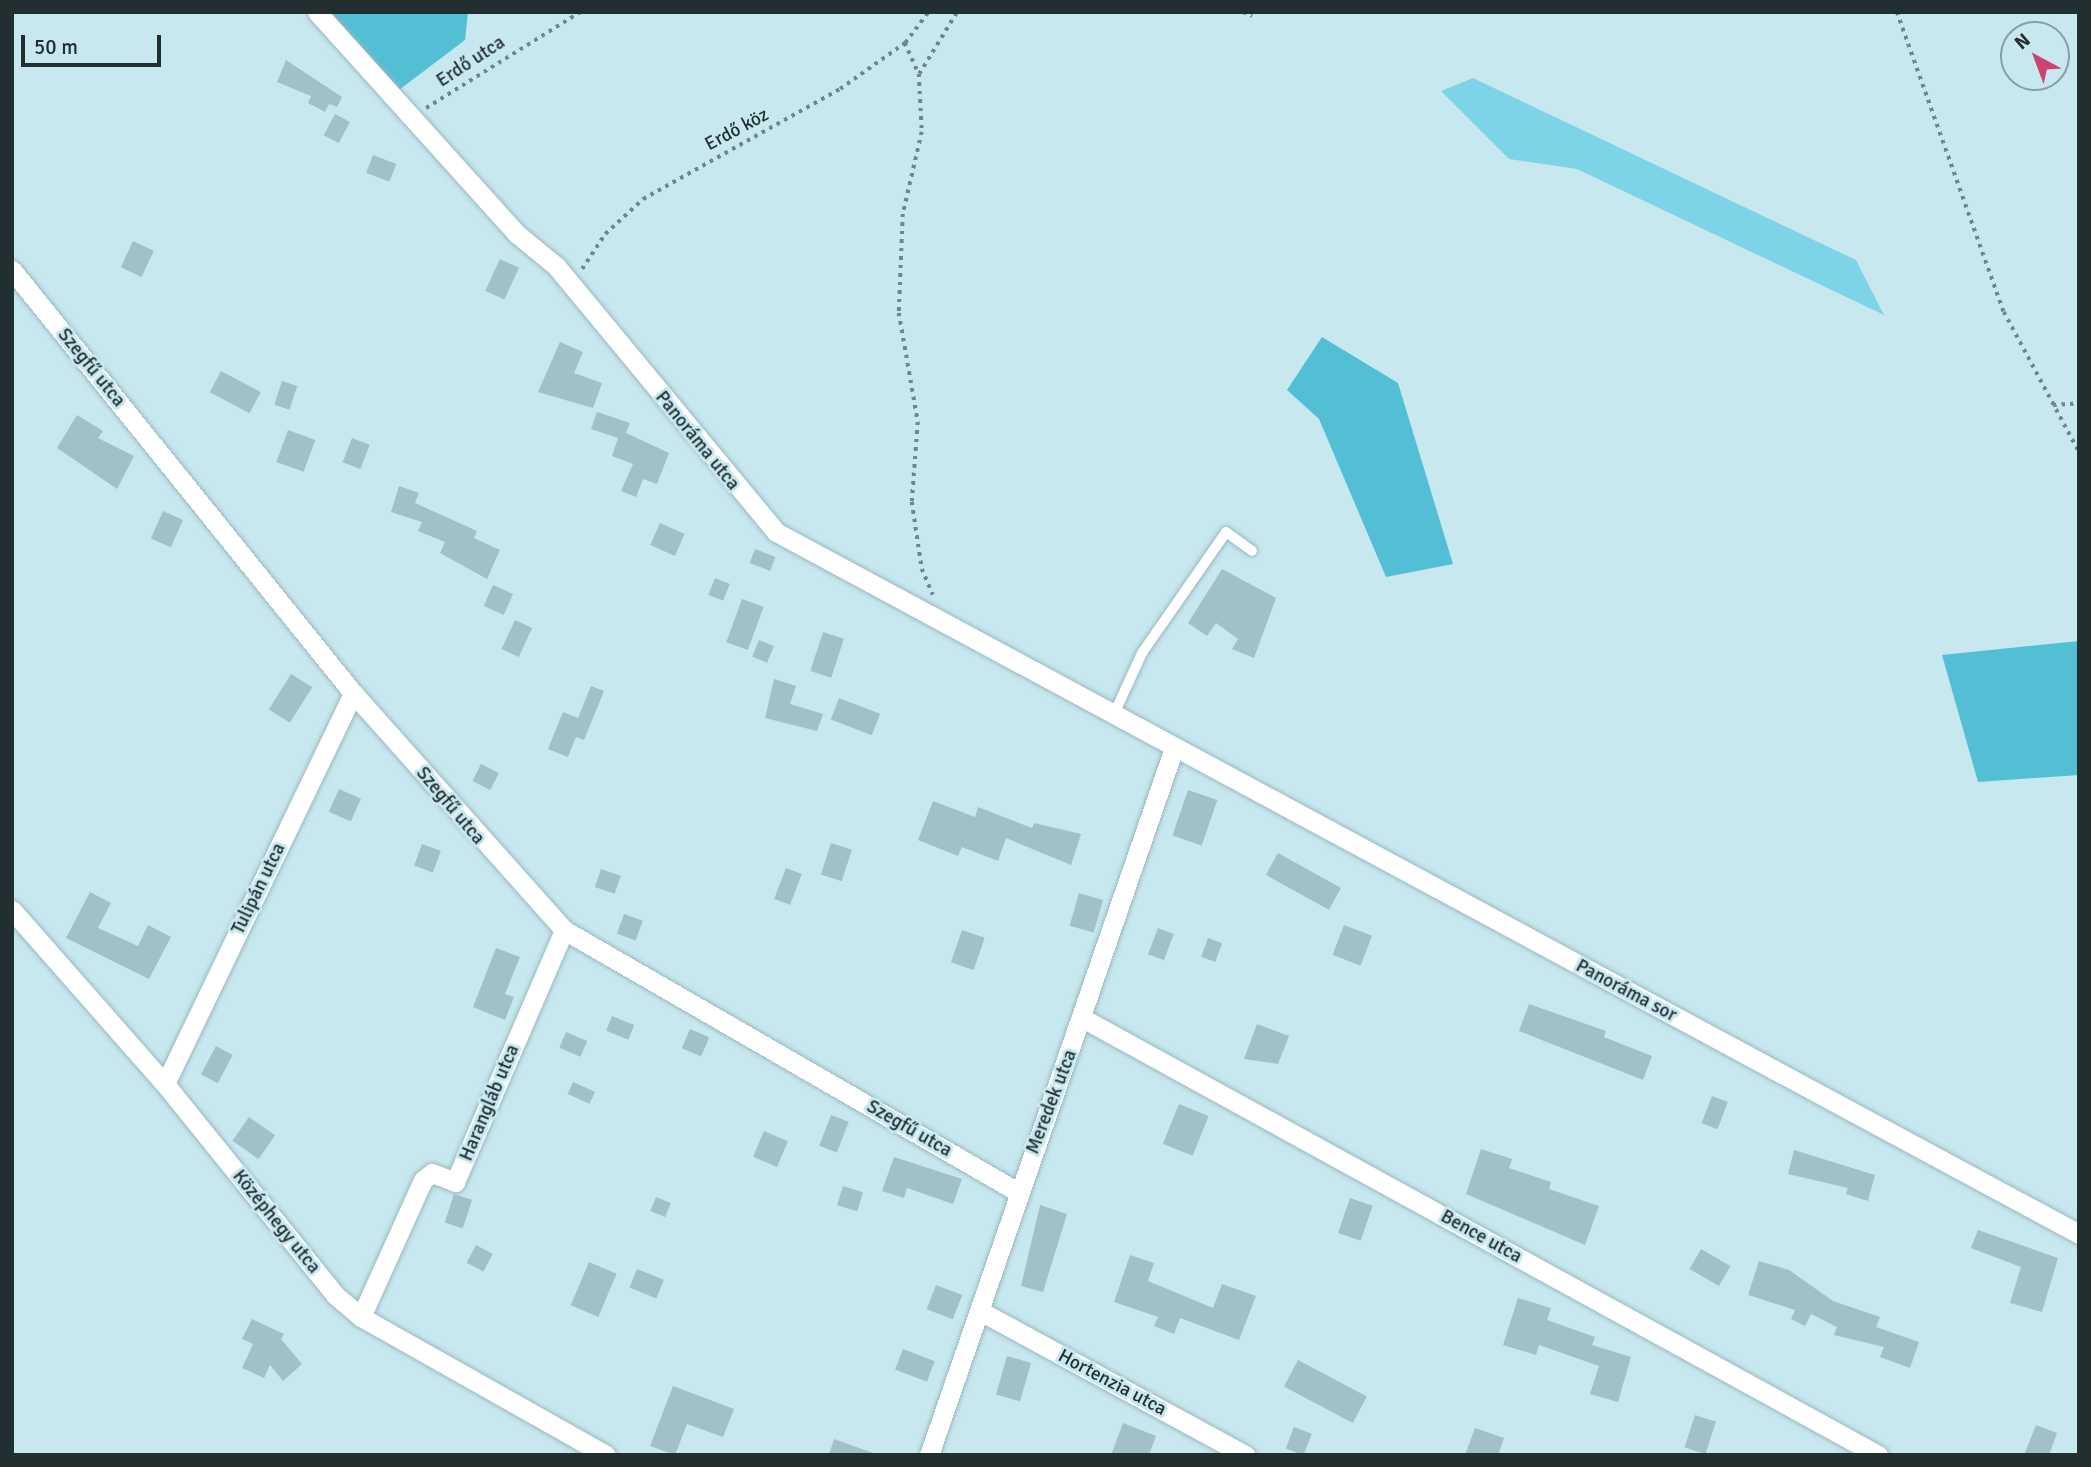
<!DOCTYPE html>
<html>
<head>
<meta charset="utf-8">
<style>
	body { margin:0 }
	#map { position:relative; width:2091px; height:1467px; overflow:hidden; background:#c8e8f0; font-family:Signika,sans-serif }
	div>[style] { position:absolute }
	[style*='--x'] { left:calc(var(--x)*1px); top:calc(var(--y)*1px); width:calc(var(--w)*1px); rotate:calc(var(--a)*1deg) }
	.green>* { inset:0; background:#7ed4e7 }
	.forest>* { inset:0; background:#53bfd5 }
	.building>* { inset:0; background:#a1c1c8; transform-origin:0 0 }
	.path>* { height:3.5px; margin-top:-1.75px; transform-origin:0; background:repeating-linear-gradient(90deg,#70868b 0 3.5px,transparent 0 8.5px) }
	.roads { filter:drop-shadow(0 0 2px #99b8bf) drop-shadow(0 0 2px #99b8bf) }
	.service>* { height:10px; margin:-5px; padding:0 5px; transform-origin:5px; border-radius:5px; background:#fff }
	.minor>* { height:19px; margin:-9.5px; padding:0 9.5px; transform-origin:9.5px; border-radius:9.5px; background:#fff }
	span { translate:-50% -50%; white-space:nowrap; text-align:center; line-height:1.15; -webkit-text-stroke:6px #c8e8f0; paint-order:stroke }
	.street-label { font-size:19px; color:#222f31 }
	.frame { position:absolute; inset:0; border:14px solid #222f31; pointer-events:none }
	.north { position:absolute; left:2000px; top:21px; width:70px; height:70px; box-sizing:border-box; background:#c8e8f0; border:2px solid #869ea4; border-radius:50%; rotate:319deg; font-size:19px; font-weight:700; line-height:28px; text-align:center; color:#222f31 }
	.north::after { content:''; display:block; margin:auto; width:24px; height:32px; background:#ce4272; clip-path:polygon(50% 0,100% 100%,50% 72%,0 100%) }
	.scale { position:absolute; left:21px; top:35px; width:140px; height:32px; box-sizing:border-box; border:4px solid #222f31; border-top:0; padding-left:9px; font-size:21px; line-height:24px; white-space:nowrap; color:#222f31; -webkit-text-stroke:5px #c8e8f0; paint-order:stroke }
</style>
</head>
<body>
<div id="map">
	<div class="green">
		<i style="clip-path:polygon(1473px 78px,1856px 260px,1884px 315px,1577px 169px,1509px 159px,1441px 91px)"></i>
	</div>
	<div class="forest">
		<i style="clip-path:polygon(316px 12px,468px 12px,465px 40px,395px 93px)"></i>
		<i style="clip-path:polygon(1322px 337px,1398px 383px,1453px 564px,1386px 577px,1319px 419px,1287px 390px)"></i>
		<i style="clip-path:polygon(2079px 641px,2079px 775px,1978px 782px,1942px 655px)"></i>
	</div>
	<div class="building">
		<i style="clip-path:polygon(286px 60px,342px 97px,337px 107px,329px 104px,325px 112px,308px 103px,311px 96px,277px 82px)"></i>
		<i style="left:335px;top:114px;width:17px;height:24px;rotate:28deg"></i>
		<i style="left:373px;top:155px;width:25px;height:19px;rotate:21deg"></i>
		<i style="left:133px;top:241px;width:23px;height:29px;rotate:25deg"></i>
		<i style="left:500px;top:259px;width:21px;height:35px;rotate:25deg"></i>
		<i style="clip-path:polygon(560px 342px,583px 352px,574px 373px,602px 383px,593px 408px,538px 392px)"></i>
		<i style="left:221px;top:371px;width:45px;height:24px;rotate:28deg"></i>
		<i style="left:282px;top:381px;width:16px;height:25px;rotate:18deg"></i>
		<i style="clip-path:polygon(597px 412px,630px 423px,626px 433px,669px 453px,657px 484px,643px 479px,636px 497px,621px 491px,633px 464px,612px 456px,618px 438px,591px 429px)"></i>
		<i style="clip-path:polygon(77px 415px,103px 431px,98px 438px,134px 456px,117px 489px,57px 448px)"></i>
		<i style="left:288px;top:430px;width:29px;height:34px;rotate:20deg"></i>
		<i style="left:352px;top:438px;width:19px;height:26px;rotate:21deg"></i>
		<i style="clip-path:polygon(399px 486px,419px 493px,415px 503px,477px 531px,474px 538px,500px 550px,487px 579px,440px 553px,445px 542px,418px 531px,422px 522px,391px 512px)"></i>
		<i style="left:163px;top:511px;width:22px;height:30px;rotate:24deg"></i>
		<i style="left:660px;top:523px;width:27px;height:24px;rotate:24deg"></i>
		<i style="left:755px;top:549px;width:22px;height:15px;rotate:21deg"></i>
		<i style="clip-path:polygon(1222px 569px,1276px 598px,1254px 658px,1232px 649px,1238px 639px,1216px 623px,1207px 636px,1188px 623px)"></i>
		<i style="left:715px;top:578px;width:16px;height:18px;rotate:22deg"></i>
		<i style="left:493px;top:585px;width:22px;height:23px;rotate:24deg"></i>
		<i style="left:742px;top:599px;width:23px;height:46px;rotate:20deg"></i>
		<i style="left:515px;top:620px;width:19px;height:32px;rotate:25deg"></i>
		<i style="left:823px;top:632px;width:22px;height:41px;rotate:18deg"></i>
		<i style="left:759px;top:640px;width:16px;height:18px;rotate:22deg"></i>
		<i style="left:291px;top:674px;width:25px;height:42px;rotate:32deg"></i>
		<i style="clip-path:polygon(774px 679px,796px 686px,790px 704px,823px 714px,817px 731px,765px 718px)"></i>
		<i style="clip-path:polygon(591px 686px,604px 691px,584px 740px,576px 737px,568px 757px,548px 749px,563px 712px,578px 718px)"></i>
		<i style="left:839px;top:698px;width:44px;height:23px;rotate:21deg"></i>
		<i style="left:481px;top:764px;width:20px;height:19px;rotate:27deg"></i>
		<i style="left:339px;top:789px;width:24px;height:25px;rotate:24deg"></i>
		<i style="left:1188px;top:790px;width:31px;height:48px;rotate:19deg"></i>
		<i style="clip-path:polygon(933px 801px,975px 817px,978px 807px,1032px 828px,1034px 823px,1081px 834px,1071px 865px,1006px 838px,998px 861px,962px 847px,958px 856px,918px 840px)"></i>
		<i style="left:831px;top:843px;width:22px;height:33px;rotate:18deg"></i>
		<i style="left:422px;top:844px;width:20px;height:23px;rotate:20deg"></i>
		<i style="left:1278px;top:853px;width:72px;height:25px;rotate:29deg"></i>
		<i style="left:786px;top:868px;width:17px;height:33px;rotate:21deg"></i>
		<i style="left:601px;top:869px;width:21px;height:19px;rotate:19deg"></i>
		<i style="clip-path:polygon(90px 892px,111px 903px,98px 928px,138px 946px,148px 925px,171px 937px,149px 979px,66px 938px)"></i>
		<i style="left:1079px;top:893px;width:25px;height:34px;rotate:16deg"></i>
		<i style="left:624px;top:914px;width:20px;height:21px;rotate:20deg"></i>
		<i style="left:1344px;top:925px;width:30px;height:32px;rotate:21deg"></i>
		<i style="left:1158px;top:928px;width:17px;height:28px;rotate:21deg"></i>
		<i style="left:962px;top:930px;width:24px;height:34px;rotate:19deg"></i>
		<i style="left:1208px;top:938px;width:15px;height:20px;rotate:20deg"></i>
		<i style="clip-path:polygon(496px 948px,520px 957px,505px 994px,514px 997px,505px 1020px,473px 1007px)"></i>
		<i style="clip-path:polygon(1529px 1004px,1606px 1031px,1604px 1037px,1652px 1056px,1643px 1080px,1519px 1031px)"></i>
		<i style="left:612px;top:1016px;width:24px;height:16px;rotate:22deg"></i>
		<i style="clip-path:polygon(1257px 1024px,1289px 1036px,1278px 1064px,1244px 1059px)"></i>
		<i style="left:690px;top:1029px;width:21px;height:21px;rotate:23deg"></i>
		<i style="left:566px;top:1032px;width:23px;height:17px;rotate:23deg"></i>
		<i style="left:216px;top:1046px;width:19px;height:32px;rotate:28deg"></i>
		<i style="left:573px;top:1082px;width:24px;height:13px;rotate:24deg"></i>
		<i style="left:1712px;top:1096px;width:17px;height:29px;rotate:21deg"></i>
		<i style="left:1179px;top:1104px;width:32px;height:43px;rotate:22deg"></i>
		<i style="left:831px;top:1115px;width:19px;height:33px;rotate:21deg"></i>
		<i style="left:249px;top:1117px;width:32px;height:29px;rotate:35deg"></i>
		<i style="left:764px;top:1131px;width:26px;height:28px;rotate:23deg"></i>
		<i style="clip-path:polygon(1481px 1149px,1512px 1159px,1509px 1168px,1551px 1182px,1549px 1189px,1599px 1206px,1585px 1245px,1466px 1194px)"></i>
		<i style="clip-path:polygon(1794px 1150px,1875px 1175px,1868px 1201px,1846px 1194px,1848px 1188px,1788px 1174px)"></i>
		<i style="clip-path:polygon(894px 1157px,962px 1179px,953px 1204px,907px 1188px,904px 1198px,882px 1191px)"></i>
		<i style="left:843px;top:1186px;width:21px;height:20px;rotate:17deg"></i>
		<i style="left:454px;top:1194px;width:19px;height:30px;rotate:18deg"></i>
		<i style="left:656px;top:1197px;width:16px;height:15px;rotate:22deg"></i>
		<i style="left:1350px;top:1198px;width:24px;height:37px;rotate:19deg"></i>
		<i style="clip-path:polygon(1040px 1205px,1067px 1214px,1043px 1292px,1021px 1286px)"></i>
		<i style="clip-path:polygon(1978px 1230px,2058px 1258px,2042px 1312px,2010px 1303px,2021px 1267px,1971px 1248px)"></i>
		<i style="left:476px;top:1245px;width:19px;height:20px;rotate:28deg"></i>
		<i style="left:1701px;top:1249px;width:34px;height:23px;rotate:30deg"></i>
		<i style="clip-path:polygon(1130px 1255px,1154px 1263px,1148px 1281px,1213px 1308px,1222px 1284px,1256px 1296px,1239px 1340px,1180px 1318px,1174px 1334px,1154px 1326px,1158px 1317px,1114px 1302px)"></i>
		<i style="clip-path:polygon(1759px 1261px,1789px 1270px,1833px 1301px,1880px 1317px,1876px 1327px,1919px 1342px,1910px 1368px,1880px 1357px,1884px 1347px,1834px 1335px,1837px 1327px,1811px 1314px,1805px 1326px,1791px 1319px,1795px 1310px,1748px 1295px)"></i>
		<i style="left:589px;top:1262px;width:30px;height:47px;rotate:23deg"></i>
		<i style="left:637px;top:1269px;width:29px;height:20px;rotate:22deg"></i>
		<i style="left:936px;top:1285px;width:28px;height:26px;rotate:21deg"></i>
		<i style="clip-path:polygon(1518px 1298px,1551px 1308px,1547px 1320px,1595px 1337px,1592px 1345px,1631px 1357px,1618px 1402px,1590px 1394px,1599px 1366px,1539px 1345px,1536px 1355px,1503px 1345px)"></i>
		<i style="clip-path:polygon(252px 1319px,284px 1334px,281px 1339px,302px 1364px,283px 1381px,270px 1365px,264px 1378px,242px 1368px,253px 1344px,242px 1339px)"></i>
		<i style="left:903px;top:1349px;width:34px;height:22px;rotate:21deg"></i>
		<i style="left:1007px;top:1356px;width:25px;height:40px;rotate:16deg"></i>
		<i style="left:1298px;top:1360px;width:78px;height:30px;rotate:28deg"></i>
		<i style="clip-path:polygon(673px 1386px,734px 1409px,723px 1437px,687px 1424px,675px 1455px,650px 1446px)"></i>
		<i style="left:1695px;top:1415px;width:22px;height:34px;rotate:18deg"></i>
		<i style="clip-path:polygon(1123px 1423px,1156px 1436px,1149px 1455px,1111px 1455px)"></i>
		<i style="clip-path:polygon(2036px 1425px,2057px 1433px,2049px 1455px,2024px 1455px)"></i>
		<i style="left:1294px;top:1427px;width:19px;height:23px;rotate:21deg"></i>
		<i style="clip-path:polygon(1475px 1428px,1504px 1438px,1498px 1455px,1465px 1455px)"></i>
		<i style="clip-path:polygon(834px 1439px,873px 1453px,873px 1455px,829px 1455px)"></i>
	</div>
	<div class="path">
		<i style="--x:1243;--y:12;--w:10;--a:24"></i>
		<i style="--x:1897;--y:12;--w:319;--a:70.4"></i>
		<i style="--x:2004;--y:312;--w:159;--a:61.8"></i>
		<i style="--x:905;--y:43;--w:34;--a:66"></i>
		<i style="--x:919;--y:74;--w:58;--a:87"></i>
		<i style="--x:922;--y:132;--w:84;--a:103"></i>
		<i style="--x:903;--y:214;--w:99;--a:92.3"></i>
		<i style="--x:899;--y:313;--w:111;--a:80.1"></i>
		<i style="--x:918;--y:422;--w:80;--a:94.3"></i>
		<i style="--x:912;--y:502;--w:68;--a:81.5"></i>
		<i style="--x:922;--y:569;--w:28;--a:67"></i>
		<i style="--x:919;--y:74;--w:73;--a:-58.5"></i>
		<i style="--x:426;--y:108;--w:181;--a:-31.9"></i>
		<i style="--x:582;--y:269;--w:42;--a:-56.7"></i>
		<i style="--x:605;--y:234;--w:52;--a:-42.6"></i>
		<i style="--x:643;--y:199;--w:226;--a:-29.2"></i>
		<i style="--x:840;--y:89;--w:80;--a:-35.3"></i>
		<i style="--x:905;--y:43;--w:39;--a:-53"></i>
		<i style="--x:2053;--y:405;--w:26;--a:-4"></i>
	</div>
	<div class="roads">
		<div class="service">
			<i style="--x:1114;--y:714;--w:67;--a:-65.3"></i>
			<i style="--x:1142;--y:653;--w:147;--a:-55.2"></i>
			<i style="--x:1226;--y:532;--w:32;--a:36"></i>
		</div>
		<div class="minor">
			<i style="--x:317;--y:12;--w:299;--a:48"></i>
			<i style="--x:517;--y:234;--w:50;--a:39.4"></i>
			<i style="--x:556;--y:266;--w:345;--a:50.4"></i>
			<i style="--x:776;--y:532;--w:1480;--a:28.31"></i>
			<i style="--x:12;--y:270;--w:543;--a:51.13"></i>
			<i style="--x:353;--y:693;--w:317;--a:48.3"></i>
			<i style="--x:564;--y:930;--w:524;--a:29.99"></i>
			<i style="--x:12;--y:910;--w:232;--a:48.7"></i>
			<i style="--x:165;--y:1084;--w:271;--a:51.1"></i>
			<i style="--x:335;--y:1295;--w:34;--a:40"></i>
			<i style="--x:361;--y:1317;--w:281;--a:29.4"></i>
			<i style="--x:1084;--y:1019;--w:906;--a:28.77"></i>
			<i style="--x:165;--y:1084;--w:434;--a:-64.3"></i>
			<i style="--x:980;--y:1311;--w:302;--a:28.5"></i>
			<i style="--x:361;--y:1317;--w:150;--a:-65.7"></i>
			<i style="--x:423;--y:1180;--w:11;--a:-38"></i>
			<i style="--x:432;--y:1173;--w:25;--a:21"></i>
			<i style="--x:455;--y:1182;--w:275;--a:-66.6"></i>
			<i style="--x:929;--y:1455;--w:748;--a:-70.89"></i>
		</div>
	</div>
	<div class="street-label">
		<span style="left:471px;top:62px;rotate:-33deg">Erdő utca</span>
		<span style="left:737px;top:130px;rotate:-28deg">Erdő köz</span>
		<span style="left:91px;top:368px;rotate:51deg">Szegfű utca</span>
		<span style="left:697px;top:441px;rotate:51deg">Panoráma utca</span>
		<span style="left:450px;top:806px;rotate:50deg">Szegfű utca</span>
		<span style="left:259px;top:889px;rotate:-64deg">Tulipán utca</span>
		<span style="left:1626px;top:991px;rotate:28deg">Panoráma sor</span>
		<span style="left:1052px;top:1102px;rotate:-69deg">Meredek utca</span>
		<span style="left:490px;top:1103px;rotate:-67deg">Harangláb utca</span>
		<span style="left:909px;top:1129px;rotate:30deg">Szegfű utca</span>
		<span style="left:276px;top:1222px;rotate:51deg">Középhegy utca</span>
		<span style="left:1481px;top:1237px;rotate:29deg">Bence utca</span>
		<span style="left:1112px;top:1383px;rotate:28deg">Hortenzia utca</span>
	</div>
	<div class="frame"></div>
	<div class="north">N</div>
	<div class="scale">50 m</div>
</div>
</body>
</html>
